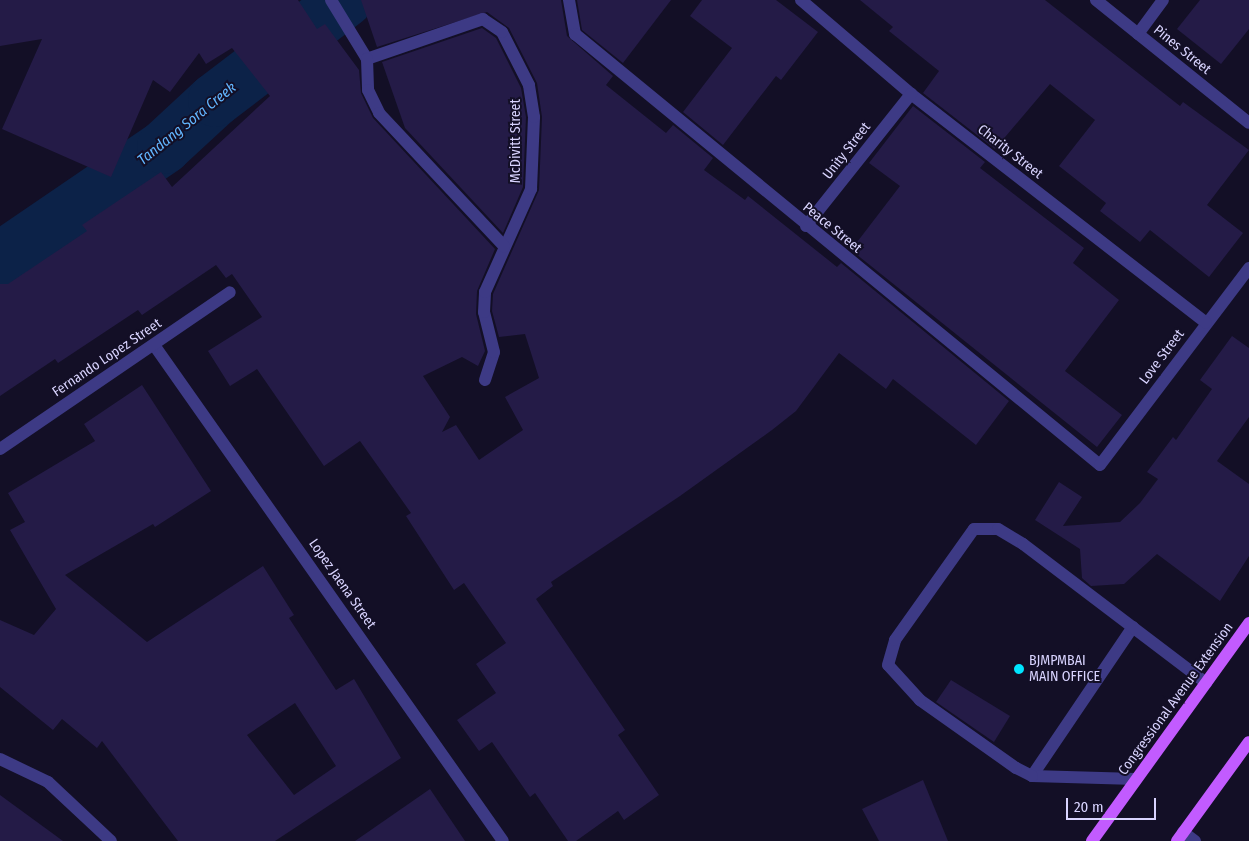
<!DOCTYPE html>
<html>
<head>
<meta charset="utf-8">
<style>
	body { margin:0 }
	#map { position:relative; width:1249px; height:841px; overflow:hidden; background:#130f26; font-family:"Fira Sans Condensed",sans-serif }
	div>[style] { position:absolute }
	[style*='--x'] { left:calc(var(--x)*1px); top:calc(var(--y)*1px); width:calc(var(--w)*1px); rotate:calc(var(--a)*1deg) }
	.river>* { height:54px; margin:-27px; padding:0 27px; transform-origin:27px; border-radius:27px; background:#0c2248 }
	.building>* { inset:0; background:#241b47 }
	.lane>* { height:12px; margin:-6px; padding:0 6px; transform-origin:6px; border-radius:6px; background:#3d3a85 }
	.street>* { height:12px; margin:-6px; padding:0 6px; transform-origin:6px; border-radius:6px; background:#3d3a85 }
	.primary>* { height:12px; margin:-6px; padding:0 6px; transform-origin:6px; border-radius:6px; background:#c25bff }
	.dots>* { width:14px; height:14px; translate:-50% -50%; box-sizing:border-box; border:2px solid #130f26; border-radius:50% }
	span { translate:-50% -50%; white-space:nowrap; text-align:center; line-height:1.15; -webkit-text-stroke:4px #130f26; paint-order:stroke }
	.street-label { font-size:14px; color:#d9d4ff }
	.poi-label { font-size:14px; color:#d9d4ff }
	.left { translate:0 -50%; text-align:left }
	.water-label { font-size:15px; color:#62b6ff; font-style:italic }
	.scale { position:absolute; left:1066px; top:798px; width:90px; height:22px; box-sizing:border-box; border:2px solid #d9d4ff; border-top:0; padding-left:6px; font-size:15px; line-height:18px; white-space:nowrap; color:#d9d4ff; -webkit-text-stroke:4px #130f26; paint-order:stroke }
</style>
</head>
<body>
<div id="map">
	<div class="river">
		<i style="--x:0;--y:259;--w:199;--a:-34.3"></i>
		<i style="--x:164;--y:147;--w:69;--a:-42.7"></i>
		<i style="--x:215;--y:100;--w:165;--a:-37.4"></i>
	</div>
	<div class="building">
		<i style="clip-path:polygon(0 0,298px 0,317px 29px,325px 24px,359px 70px,361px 93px,373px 118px,495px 249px,477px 291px,476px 314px,485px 351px,478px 366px,462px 357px,423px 376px,450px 417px,442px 432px,456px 425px,479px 460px,523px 430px,505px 397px,539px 378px,525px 334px,499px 337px,492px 311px,493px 294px,539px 190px,542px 117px,537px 83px,509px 28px,487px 12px,377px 47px,361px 0,561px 0,567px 36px,613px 76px,606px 85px,666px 133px,673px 125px,713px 158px,704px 170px,745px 200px,748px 196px,837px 267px,841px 263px,1009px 401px,976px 445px,893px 379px,886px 389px,839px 353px,796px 411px,772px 430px,680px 496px,551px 582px,553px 586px,536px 599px,625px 730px,618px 735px,659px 795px,624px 820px,618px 811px,576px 841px,568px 841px,535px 793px,530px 797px,492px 742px,479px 751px,457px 720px,496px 693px,476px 664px,506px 643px,464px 583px,454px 590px,406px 516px,411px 513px,360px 441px,324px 466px,257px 369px,230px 386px,208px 351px,262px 317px,232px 274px,226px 278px,216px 265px,142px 315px,138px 310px,58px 363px,55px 359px,0 396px,0 284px,8px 284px,87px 231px,82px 225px,161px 172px,172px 187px,270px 96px,232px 48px,206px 64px,199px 53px,170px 92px,153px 80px,111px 177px,2px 129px,42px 39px,0 46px)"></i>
		<i style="clip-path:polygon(577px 0,671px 0,623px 63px,582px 30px)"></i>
		<i style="clip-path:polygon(702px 0,776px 0,818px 32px,781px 80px,776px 76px,723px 145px,683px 112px,732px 48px,690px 16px)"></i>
		<i style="clip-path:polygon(860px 0,1045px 0,1180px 106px,1183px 102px,1249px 150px,1207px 205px,1243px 233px,1209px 277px,1150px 230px,1140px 242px,1100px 211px,1106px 203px,1059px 166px,1095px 120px,1050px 84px,995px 149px,923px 93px,939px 71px,889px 31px,893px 27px)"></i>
		<i style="clip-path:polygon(1200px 0,1249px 0,1249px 29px,1221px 64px,1177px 29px)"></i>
		<i style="clip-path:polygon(482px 28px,496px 38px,521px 88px,526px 117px,523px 187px,503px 233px,405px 128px,382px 62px)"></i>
		<i style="clip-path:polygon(913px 106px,985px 162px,980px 168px,1084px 248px,1073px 263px,1119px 300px,1065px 371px,1122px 415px,1097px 447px,851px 250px,900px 186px,869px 163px)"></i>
		<i style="clip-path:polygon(1232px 336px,1249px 348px,1249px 417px,1217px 461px,1249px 484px,1249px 556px,1220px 601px,1157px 554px,1124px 584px,1091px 586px,1082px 578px,1080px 549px,1035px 520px,1059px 482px,1082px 497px,1063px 526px,1120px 522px,1140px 503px,1158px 479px,1147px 472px,1173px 437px,1176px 440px,1212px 389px,1200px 380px)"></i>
		<i style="clip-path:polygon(evenodd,142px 385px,211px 491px,155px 527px,153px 524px,65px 575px,147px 642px,263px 566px,294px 615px,289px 618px,336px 690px,354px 679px,401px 758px,275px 841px,178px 841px,102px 741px,97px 748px,62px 719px,53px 730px,0 687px,0 620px,34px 635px,56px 609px,10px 530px,25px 522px,8px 493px,95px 441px,84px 424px,142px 385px,295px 703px,336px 766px,294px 795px,247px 735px,295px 703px)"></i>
		<i style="clip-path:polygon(951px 680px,1010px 716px,994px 742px,936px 702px)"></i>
		<i style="clip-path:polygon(923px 780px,948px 841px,879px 841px,862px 809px)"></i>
		<i style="clip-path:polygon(430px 789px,465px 841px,355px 841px)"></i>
		<i style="clip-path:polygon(0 795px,63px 841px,0 841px)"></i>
	</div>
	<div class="lane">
		<i style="--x:1032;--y:776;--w:180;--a:-55.9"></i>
		<i style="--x:1136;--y:779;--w:104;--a:-178.3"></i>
		<i style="--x:1032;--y:776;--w:18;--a:-153"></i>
		<i style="--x:1016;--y:768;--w:118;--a:-144.7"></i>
		<i style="--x:920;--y:700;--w:47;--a:-132.4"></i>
		<i style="--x:888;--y:665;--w:26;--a:-74"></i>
		<i style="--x:895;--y:640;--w:136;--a:-54.6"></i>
		<i style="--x:974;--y:529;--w:24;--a:0"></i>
		<i style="--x:998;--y:529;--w:29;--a:31"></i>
		<i style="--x:1023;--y:544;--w:230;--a:37.2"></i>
		<i style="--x:1183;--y:832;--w:15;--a:37"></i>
	</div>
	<div class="street">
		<i style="--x:331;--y:0;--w:69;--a:58.6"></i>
		<i style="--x:569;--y:0;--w:35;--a:80"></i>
		<i style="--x:575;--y:34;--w:679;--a:39.38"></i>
		<i style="--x:1100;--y:465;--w:247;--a:-52.9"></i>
		<i style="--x:801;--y:0;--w:145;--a:40.5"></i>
		<i style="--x:911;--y:94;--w:373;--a:37.8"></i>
		<i style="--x:1096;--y:0;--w:196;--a:38.8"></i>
		<i style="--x:1138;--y:34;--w:42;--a:-53.7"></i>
		<i style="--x:806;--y:226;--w:169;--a:-51.5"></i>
		<i style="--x:154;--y:345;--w:606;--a:54.87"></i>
		<i style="--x:485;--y:380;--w:29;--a:-72"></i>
		<i style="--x:494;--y:352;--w:41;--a:-104"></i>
		<i style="--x:484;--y:312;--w:20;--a:-87"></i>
		<i style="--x:485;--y:292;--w:113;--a:-65.9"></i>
		<i style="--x:531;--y:189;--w:72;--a:-87.6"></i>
		<i style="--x:534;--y:117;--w:32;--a:-99"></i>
		<i style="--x:529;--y:85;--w:59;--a:-117"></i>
		<i style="--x:502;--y:32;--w:23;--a:-146"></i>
		<i style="--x:483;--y:19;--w:123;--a:161"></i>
		<i style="--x:367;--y:59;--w:31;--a:88"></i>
		<i style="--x:368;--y:90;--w:25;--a:64"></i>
		<i style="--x:379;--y:113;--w:183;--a:46.8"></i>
		<i style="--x:0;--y:449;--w:278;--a:-34.3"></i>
		<i style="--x:0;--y:759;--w:53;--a:25.6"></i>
		<i style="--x:48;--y:782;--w:86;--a:43.1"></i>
	</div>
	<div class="primary">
		<i style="--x:1092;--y:841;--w:269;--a:-54.2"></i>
		<i style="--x:1177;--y:841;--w:122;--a:-54"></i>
	</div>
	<div class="dots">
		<i style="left:1019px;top:669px;background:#00e5ff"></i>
	</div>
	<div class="street-label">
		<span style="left:1182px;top:50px;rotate:39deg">Pines Street</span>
		<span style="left:516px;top:141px;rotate:-90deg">McDivitt Street</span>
		<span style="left:847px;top:151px;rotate:-52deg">Unity Street</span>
		<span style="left:1010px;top:152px;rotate:38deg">Charity Street</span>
		<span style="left:832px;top:228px;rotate:39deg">Peace Street</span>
		<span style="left:1162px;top:357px;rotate:-53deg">Love Street</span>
		<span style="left:107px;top:358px;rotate:-34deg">Fernando Lopez Street</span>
		<span style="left:342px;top:584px;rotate:55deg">Lopez Jaena Street</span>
		<span style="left:1176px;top:699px;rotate:-54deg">Congressional Avenue Extension</span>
	</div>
	<div class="poi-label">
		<span class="left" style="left:1029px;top:669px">BJMPMBAI<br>MAIN OFFICE</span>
	</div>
	<div class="water-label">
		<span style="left:187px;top:124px;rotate:-39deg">Tandang Sora Creek</span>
	</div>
	<div class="scale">20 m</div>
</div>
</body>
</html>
